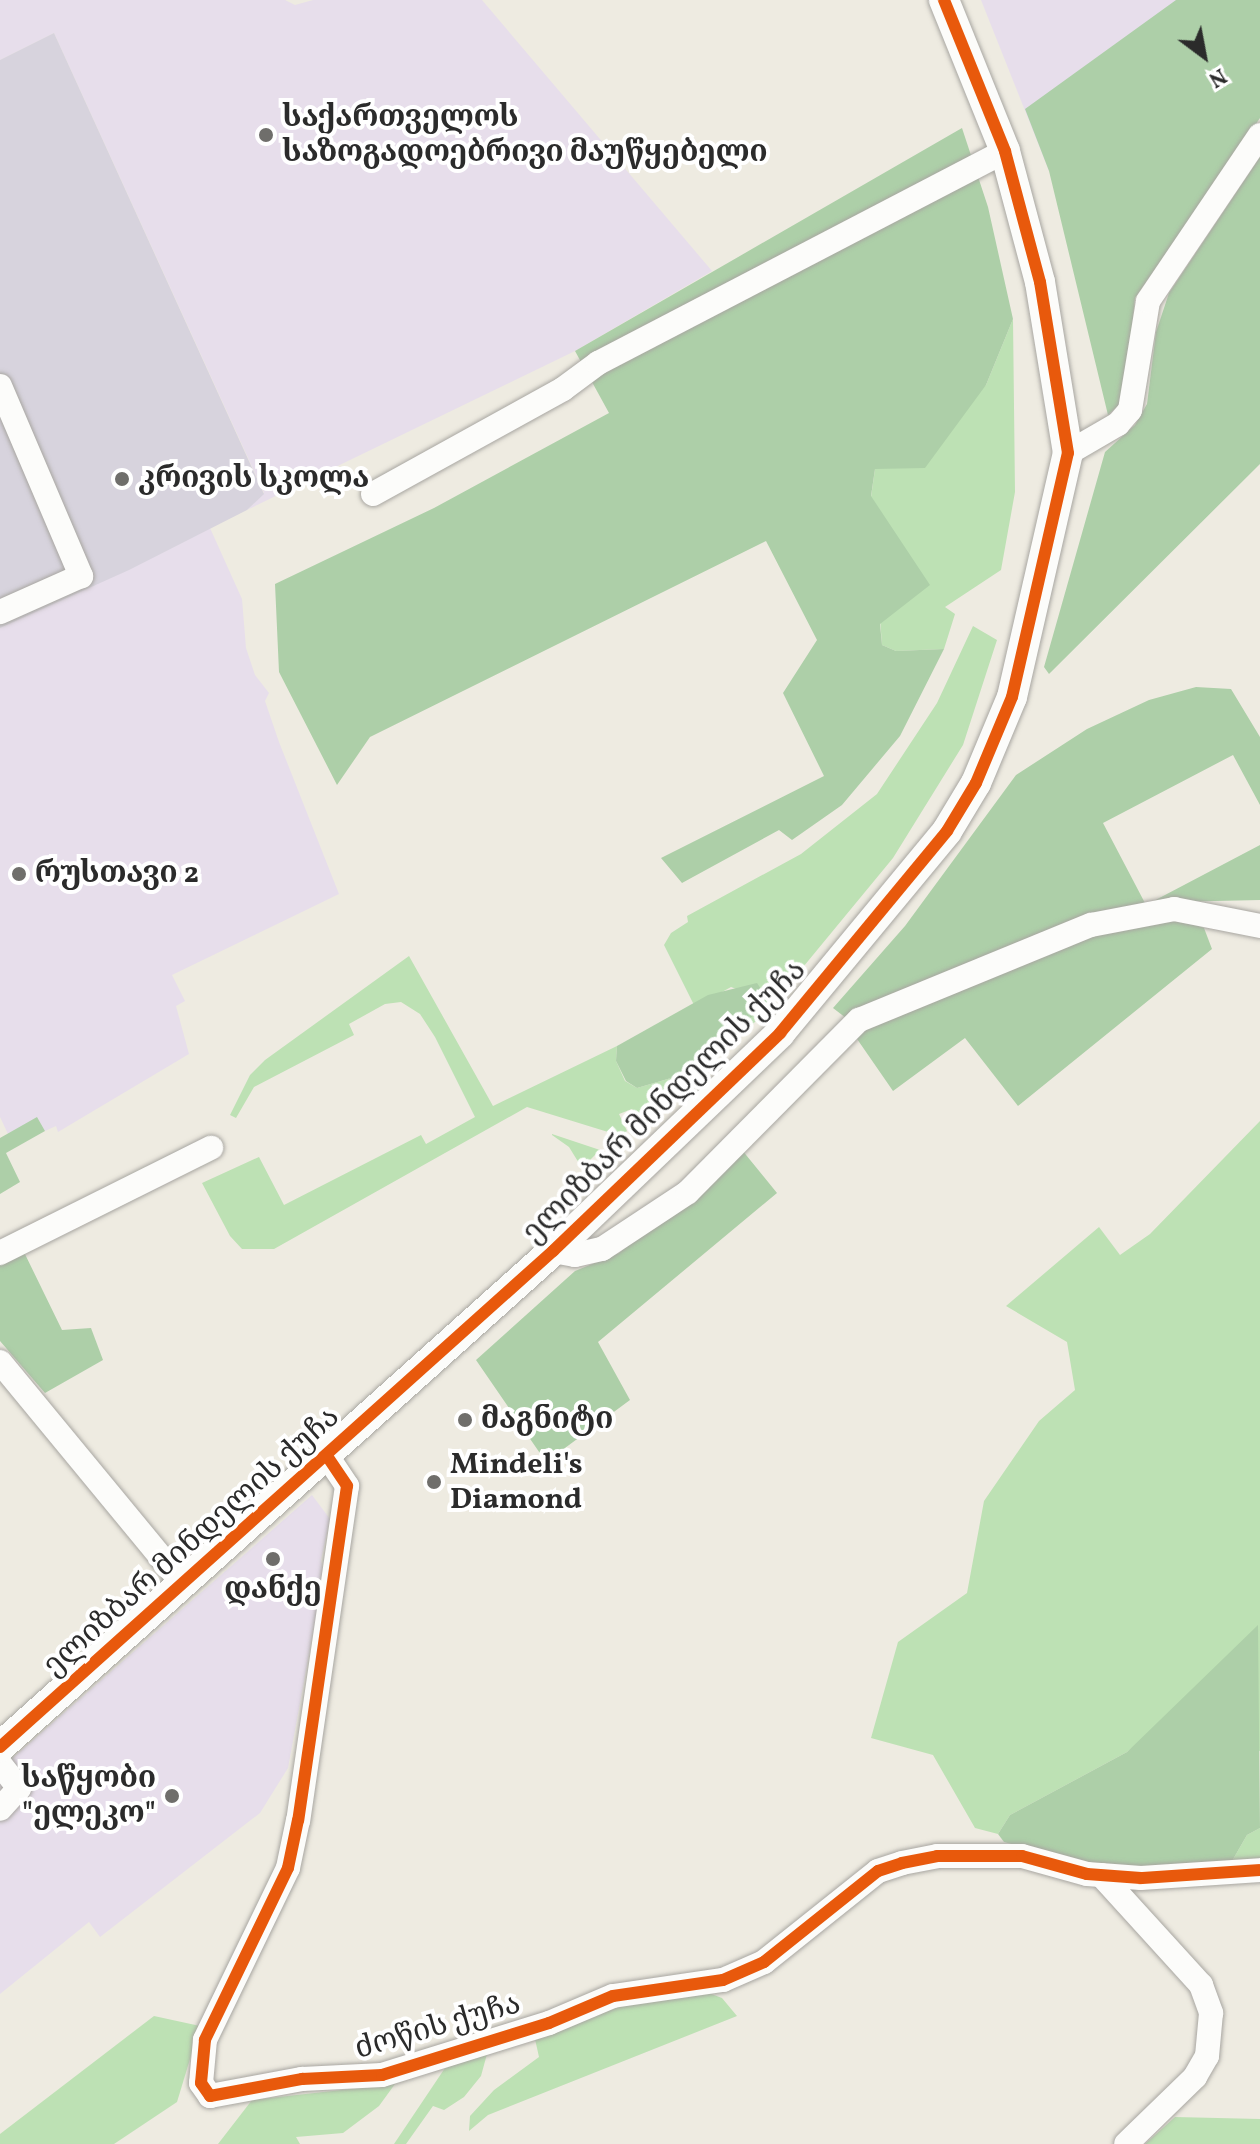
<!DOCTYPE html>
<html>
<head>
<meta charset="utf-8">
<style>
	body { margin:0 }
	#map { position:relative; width:1260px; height:2144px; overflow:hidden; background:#eeebe1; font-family:Vollkorn,"Noto Serif Georgian",serif }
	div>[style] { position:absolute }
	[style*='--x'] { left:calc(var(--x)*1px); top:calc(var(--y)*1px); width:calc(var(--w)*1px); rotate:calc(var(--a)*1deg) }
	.built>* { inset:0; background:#e7deeb }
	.industrial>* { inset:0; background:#d7d3dd }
	.green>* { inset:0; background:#bde1b4 }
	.forest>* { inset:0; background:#adcfa8 }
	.roads { filter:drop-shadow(0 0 2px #a8a6a1) drop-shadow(0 0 2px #a8a6a1) }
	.minor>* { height:24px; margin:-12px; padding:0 12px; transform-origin:12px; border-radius:12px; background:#fcfcfa }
	.tertiary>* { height:30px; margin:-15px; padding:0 15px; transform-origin:15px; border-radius:15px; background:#fcfcfa }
	.cycleway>* { height:12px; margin:-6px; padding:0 6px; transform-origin:6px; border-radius:6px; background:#e8590c }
	.dots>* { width:22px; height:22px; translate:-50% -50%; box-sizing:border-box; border:4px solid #fff; border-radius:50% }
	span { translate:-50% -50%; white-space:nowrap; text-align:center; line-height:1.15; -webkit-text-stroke:8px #fff; paint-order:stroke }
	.poi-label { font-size:30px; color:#2b2b2b; font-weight:700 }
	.left { translate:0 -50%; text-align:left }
	.right { translate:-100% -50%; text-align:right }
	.street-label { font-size:30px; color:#2b2b2b }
	.north { position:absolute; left:1164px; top:16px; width:80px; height:80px; -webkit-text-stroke:6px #fff; paint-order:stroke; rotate:148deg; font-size:22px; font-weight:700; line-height:32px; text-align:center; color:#2b2b2b }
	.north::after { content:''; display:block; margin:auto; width:28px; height:36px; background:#2b2b2b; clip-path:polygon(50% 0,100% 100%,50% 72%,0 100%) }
</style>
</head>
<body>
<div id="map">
	<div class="built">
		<i style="clip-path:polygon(0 0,285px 0,295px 5px,313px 0,482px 0,712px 271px,575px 351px,247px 510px,264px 493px,54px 33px,0 60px)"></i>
		<i style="clip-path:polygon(981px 0,1260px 0,1049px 171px)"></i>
		<i style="clip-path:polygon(210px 528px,242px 599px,246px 648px,255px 675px,269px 693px,265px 701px,279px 742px,339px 894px,172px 975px,185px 1001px,176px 1006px,189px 1054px,58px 1132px,56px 1126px,45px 1131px,37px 1118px,8px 1134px,0 1117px,0 628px)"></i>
		<i style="clip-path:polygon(312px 1495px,330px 1519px,321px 1560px,324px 1573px,288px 1768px,260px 1813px,100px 1937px,89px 1922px,0 1994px,0 1769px)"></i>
	</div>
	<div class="industrial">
		<i style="clip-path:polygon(54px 33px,264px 494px,247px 510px,129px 570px,0 628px,0 60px)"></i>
	</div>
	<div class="green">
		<i style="clip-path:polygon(1013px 319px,1015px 492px,1001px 570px,945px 607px,955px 614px,944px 649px,896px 651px,882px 645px,871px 497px,875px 469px,986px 385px)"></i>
		<i style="clip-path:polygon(973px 626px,997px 640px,963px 745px,893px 858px,766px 1012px,642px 1124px,632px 1109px,619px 1114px,627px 1131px,621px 1136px,527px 1107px,274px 1249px,242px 1249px,230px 1236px,202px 1183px,259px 1157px,284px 1205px,421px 1135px,426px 1144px,475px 1117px,435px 1037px,420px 1014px,401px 1002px,385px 1004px,349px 1024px,354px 1035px,254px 1087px,236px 1118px,230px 1115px,250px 1075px,265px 1060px,409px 956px,493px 1106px,617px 1046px,616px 1061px,625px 1081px,637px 1088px,695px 1071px,769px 1001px,731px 987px,695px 1007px,664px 945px,671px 933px,688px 922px,687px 916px,801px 854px,877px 794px,937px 703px)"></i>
		<i style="clip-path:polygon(1260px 1121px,1260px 1751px,1160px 1724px,1127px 1752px,1010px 1815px,998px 1834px,975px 1828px,933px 1755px,871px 1738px,898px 1642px,967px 1593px,984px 1501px,1039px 1421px,1075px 1390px,1067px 1342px,1006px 1306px,1099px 1227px,1120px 1255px,1150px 1234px)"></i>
		<i style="clip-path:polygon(552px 1135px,552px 1134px,600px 1150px,582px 1168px,569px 1147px)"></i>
		<i style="clip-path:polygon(1260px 1828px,1260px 1864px,1228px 1868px,1247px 1835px)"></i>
		<i style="clip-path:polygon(701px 1990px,722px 1998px,737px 2016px,488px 2115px,469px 2131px,470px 2116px,494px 2090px,539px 2057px,535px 2039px,615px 2006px)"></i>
		<i style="clip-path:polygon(154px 2016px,200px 2026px,177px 2102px,114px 2144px,0 2144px,0 2134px)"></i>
		<i style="clip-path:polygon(487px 2054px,481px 2076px,464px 2097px,444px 2110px,433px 2106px,406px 2144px,394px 2144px,445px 2068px)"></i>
		<i style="clip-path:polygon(395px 2084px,379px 2106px,343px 2133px,296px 2137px,300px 2144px,218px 2144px,252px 2100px)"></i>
		<i style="clip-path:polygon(1175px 2117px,1260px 2119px,1260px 2144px,1145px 2144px)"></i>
	</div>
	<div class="forest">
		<i style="clip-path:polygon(1176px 0,1260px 0,1260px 118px,1135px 298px,1127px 379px,1121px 403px,1108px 415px,1049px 171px,1025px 109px)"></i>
		<i style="clip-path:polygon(962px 128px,988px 207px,1013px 319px,986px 385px,925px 468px,875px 469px,871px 496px,930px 585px,880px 624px,882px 645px,896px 651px,944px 649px,900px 736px,842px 805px,792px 840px,779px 830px,682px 883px,661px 858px,824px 776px,783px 693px,817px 640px,766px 541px,370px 737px,337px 785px,279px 672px,275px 584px,434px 508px,609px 413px,575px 351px)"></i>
		<i style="clip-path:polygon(1260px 157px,1260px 464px,1049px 674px,1044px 667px,1105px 452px,1135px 425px,1147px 404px,1156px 332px,1169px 293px)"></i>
		<i style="clip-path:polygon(1196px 687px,1231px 689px,1260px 737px,1260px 805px,1233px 755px,1103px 823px,1146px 905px,1260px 845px,1260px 900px,1169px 902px,846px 1018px,833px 1008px,905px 926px,1016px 775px,1087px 729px,1149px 700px)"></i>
		<i style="clip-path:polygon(1174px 916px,1204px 928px,1212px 949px,1018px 1106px,965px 1038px,893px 1091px,855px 1036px,863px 1028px,1094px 930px)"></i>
		<i style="clip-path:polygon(757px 983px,769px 1001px,695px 1071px,637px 1088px,626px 1081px,616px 1061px,617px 1046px,708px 995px)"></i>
		<i style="clip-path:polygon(37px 1117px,45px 1131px,6px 1153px,20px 1182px,0 1194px,0 1138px)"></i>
		<i style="clip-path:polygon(742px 1150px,777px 1193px,598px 1342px,630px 1400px,546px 1462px,476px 1360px,575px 1271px,619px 1253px)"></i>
		<i style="clip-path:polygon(22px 1248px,62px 1330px,91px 1328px,103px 1360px,45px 1393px,0 1341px,0 1258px)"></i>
		<i style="clip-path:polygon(1258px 1625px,1260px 1828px,1247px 1835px,1228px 1868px,1093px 1866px,1004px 1842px,998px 1834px,1010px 1815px,1127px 1752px)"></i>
	</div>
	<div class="roads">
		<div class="minor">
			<i style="--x:0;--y:386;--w:207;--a:66.9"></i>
			<i style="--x:81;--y:576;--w:89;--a:156"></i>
			<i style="--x:1068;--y:453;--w:58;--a:-30.1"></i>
			<i style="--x:1118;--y:424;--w:18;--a:-49"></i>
			<i style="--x:1130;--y:410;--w:110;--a:-80.6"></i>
			<i style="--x:1148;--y:301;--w:200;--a:-56"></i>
			<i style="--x:373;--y:494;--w:217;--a:-28.9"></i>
			<i style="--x:563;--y:389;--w:44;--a:-36.6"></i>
			<i style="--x:598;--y:363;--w:459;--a:-27.5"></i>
			<i style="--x:553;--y:1251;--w:22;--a:10"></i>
			<i style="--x:575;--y:1255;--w:28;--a:-13"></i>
			<i style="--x:602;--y:1249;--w:103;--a:-33.5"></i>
			<i style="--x:688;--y:1192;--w:243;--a:-45.2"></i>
			<i style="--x:859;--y:1020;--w:251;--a:-22.3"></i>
			<i style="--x:1091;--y:925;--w:85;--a:-10.9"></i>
			<i style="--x:1174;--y:909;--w:88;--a:11.2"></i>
			<i style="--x:0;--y:1253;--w:236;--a:-26.5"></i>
			<i style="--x:0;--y:1362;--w:288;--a:50.5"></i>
			<i style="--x:327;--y:1456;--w:36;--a:56"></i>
			<i style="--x:347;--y:1486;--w:338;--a:98.3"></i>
			<i style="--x:298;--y:1820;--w:49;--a:101.8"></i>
			<i style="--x:288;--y:1868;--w:191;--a:115.8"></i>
			<i style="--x:205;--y:2040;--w:43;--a:95.3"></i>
			<i style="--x:201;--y:2083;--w:16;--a:55"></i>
			<i style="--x:210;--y:2096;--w:94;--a:-10.5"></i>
			<i style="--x:302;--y:2079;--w:80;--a:-2.9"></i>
			<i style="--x:382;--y:2075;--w:175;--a:-17.3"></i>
			<i style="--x:549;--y:2023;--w:69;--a:-22.9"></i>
			<i style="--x:613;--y:1996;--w:111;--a:-8.3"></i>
			<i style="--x:723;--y:1980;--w:45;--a:-23.7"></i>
			<i style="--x:764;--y:1962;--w:146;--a:-38.6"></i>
			<i style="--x:878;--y:1871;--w:25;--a:-18"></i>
			<i style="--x:902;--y:1863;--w:36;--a:-11"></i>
			<i style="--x:937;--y:1856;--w:85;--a:0"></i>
			<i style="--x:1022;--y:1856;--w:67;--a:15.5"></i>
			<i style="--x:1087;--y:1874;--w:54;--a:4.2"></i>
			<i style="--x:1141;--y:1878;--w:119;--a:-3.8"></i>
			<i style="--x:0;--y:1764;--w:31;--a:52"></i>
			<i style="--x:19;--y:1788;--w:28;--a:132"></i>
			<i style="--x:1101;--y:1875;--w:149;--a:47.7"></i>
			<i style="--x:1201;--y:1985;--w:30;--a:70"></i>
			<i style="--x:1211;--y:2013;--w:43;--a:95.3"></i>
			<i style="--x:1207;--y:2056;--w:24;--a:120"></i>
			<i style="--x:1195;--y:2077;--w:96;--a:135.8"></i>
		</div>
		<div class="tertiary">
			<i style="--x:0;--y:1747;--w:743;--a:-41.89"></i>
			<i style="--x:553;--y:1251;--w:315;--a:-43.8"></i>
			<i style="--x:780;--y:1033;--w:262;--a:-50.4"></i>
			<i style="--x:947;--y:831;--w:56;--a:-58.9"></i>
			<i style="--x:976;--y:783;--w:93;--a:-67.3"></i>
			<i style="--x:1012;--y:697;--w:250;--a:-77.1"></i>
			<i style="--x:1068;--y:453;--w:173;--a:-99.3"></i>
			<i style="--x:1040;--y:282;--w:136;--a:-105"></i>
			<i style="--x:1005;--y:151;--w:163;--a:-112"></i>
		</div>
	</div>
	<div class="cycleway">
		<i style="--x:327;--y:1456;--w:36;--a:56"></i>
		<i style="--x:347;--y:1486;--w:338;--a:98.3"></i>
		<i style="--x:298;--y:1820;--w:49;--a:101.8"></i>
		<i style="--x:288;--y:1868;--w:191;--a:115.8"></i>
		<i style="--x:205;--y:2040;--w:43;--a:95.3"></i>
		<i style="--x:201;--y:2083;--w:16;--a:55"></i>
		<i style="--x:210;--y:2096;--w:94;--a:-10.5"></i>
		<i style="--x:302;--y:2079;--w:80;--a:-2.9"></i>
		<i style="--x:382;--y:2075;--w:175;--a:-17.3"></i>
		<i style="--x:549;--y:2023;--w:69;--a:-22.9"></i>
		<i style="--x:613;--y:1996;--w:111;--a:-8.3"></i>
		<i style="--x:723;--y:1980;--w:45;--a:-23.7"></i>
		<i style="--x:764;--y:1962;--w:146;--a:-38.6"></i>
		<i style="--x:878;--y:1871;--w:25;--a:-18"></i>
		<i style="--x:902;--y:1863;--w:36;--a:-11"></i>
		<i style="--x:937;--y:1856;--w:85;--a:0"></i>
		<i style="--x:1022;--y:1856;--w:67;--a:15.5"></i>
		<i style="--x:1087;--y:1874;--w:54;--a:4.2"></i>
		<i style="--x:1141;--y:1878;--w:119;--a:-3.8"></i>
		<i style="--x:0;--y:1747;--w:743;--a:-41.89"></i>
		<i style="--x:553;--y:1251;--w:315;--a:-43.8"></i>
		<i style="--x:780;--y:1033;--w:262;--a:-50.4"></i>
		<i style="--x:947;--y:831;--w:56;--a:-58.9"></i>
		<i style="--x:976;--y:783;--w:93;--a:-67.3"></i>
		<i style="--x:1012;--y:697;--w:250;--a:-77.1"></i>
		<i style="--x:1068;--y:453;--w:173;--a:-99.3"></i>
		<i style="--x:1040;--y:282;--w:136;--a:-105"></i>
		<i style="--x:1005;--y:151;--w:163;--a:-112"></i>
	</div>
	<div class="dots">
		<i style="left:266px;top:135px;background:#6f6e6b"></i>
		<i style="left:122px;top:479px;background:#6f6e6b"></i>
		<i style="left:19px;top:874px;background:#6f6e6b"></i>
		<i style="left:465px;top:1420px;background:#6f6e6b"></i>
		<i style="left:434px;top:1482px;background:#6f6e6b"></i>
		<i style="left:273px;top:1559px;background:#6f6e6b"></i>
		<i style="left:172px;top:1796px;background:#6f6e6b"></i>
	</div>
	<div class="poi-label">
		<span class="left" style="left:282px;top:135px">საქართველოს<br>საზოგადოებრივი მაუწყებელი</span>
		<span class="left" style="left:138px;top:479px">კრივის სკოლა</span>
		<span class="left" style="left:35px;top:874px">რუსთავი 2</span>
		<span class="left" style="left:481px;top:1420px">მაგნიტი</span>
		<span class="left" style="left:450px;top:1482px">Mindeli's<br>Diamond</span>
		<span style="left:273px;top:1590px">დანქე</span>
		<span class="right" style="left:156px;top:1796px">საწყობი<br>"ელეკო"</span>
	</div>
	<div class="street-label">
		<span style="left:665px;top:1102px;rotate:-45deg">ელიზბარ მინდელის ქუჩა</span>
		<span style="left:192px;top:1542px;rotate:-42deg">ელიზბარ მინდელის ქუჩა</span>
		<span style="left:438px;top:2027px;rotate:-16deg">ძოწის ქუჩა</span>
	</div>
	<div class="north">N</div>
</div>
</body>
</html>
